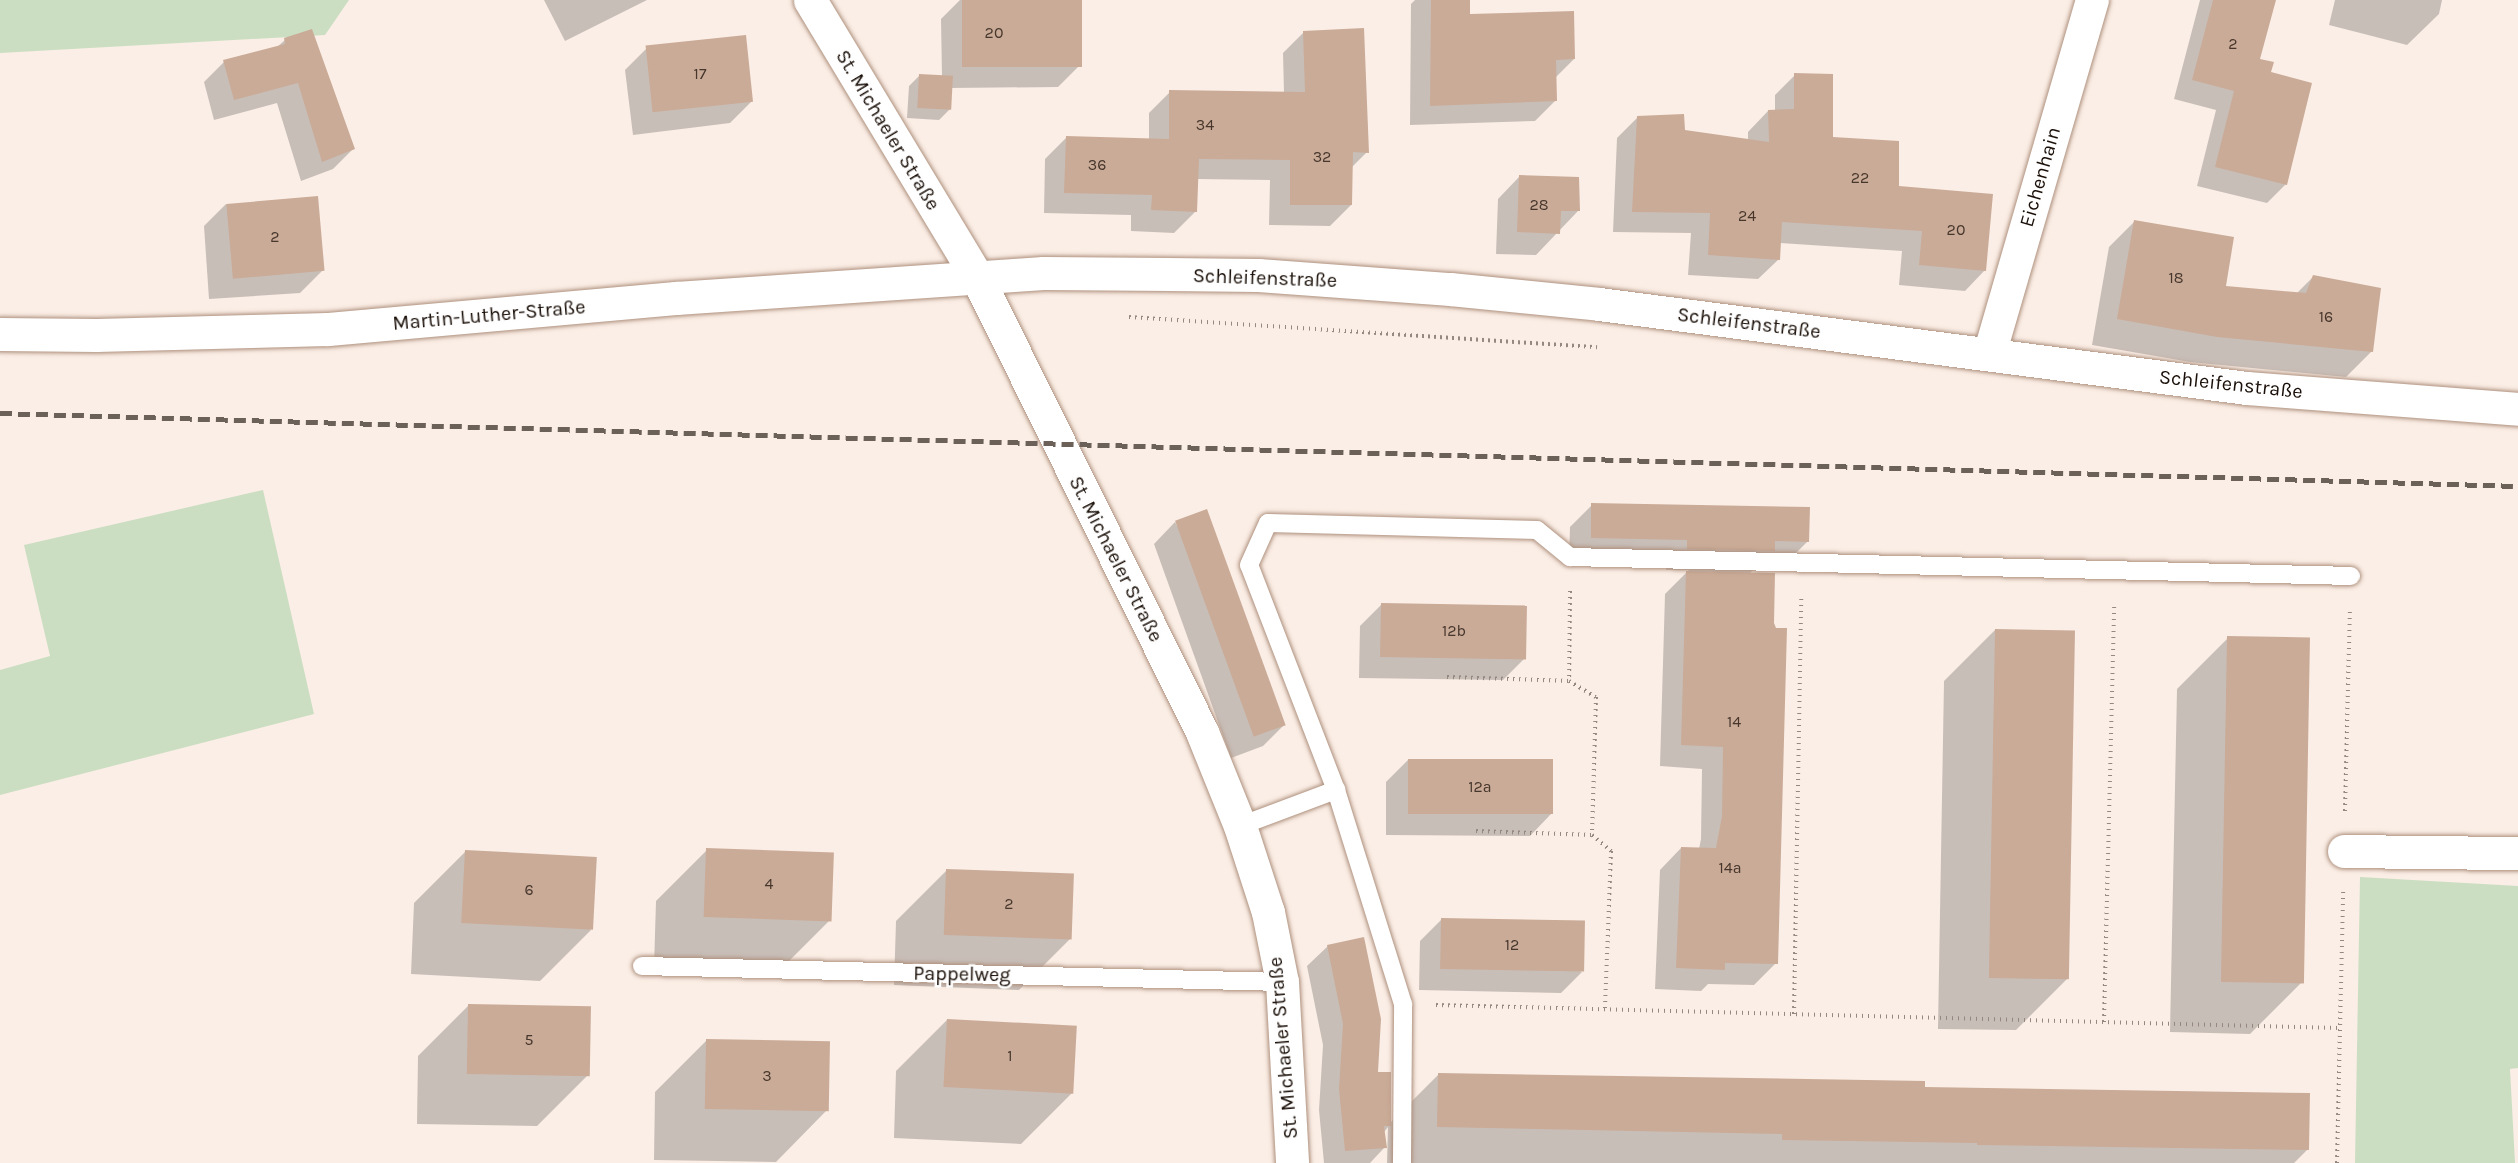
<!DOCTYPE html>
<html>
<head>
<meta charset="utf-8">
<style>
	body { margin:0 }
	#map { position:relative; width:2518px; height:1163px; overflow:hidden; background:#fbeee6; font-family:Karla,sans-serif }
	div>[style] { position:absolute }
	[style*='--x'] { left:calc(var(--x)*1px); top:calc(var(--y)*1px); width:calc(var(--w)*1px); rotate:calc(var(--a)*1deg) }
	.green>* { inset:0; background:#cbdec2 }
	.shadow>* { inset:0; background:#0003 }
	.building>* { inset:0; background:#caab97; transform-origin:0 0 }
	.path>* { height:4px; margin-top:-2px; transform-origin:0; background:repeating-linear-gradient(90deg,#948880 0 1.5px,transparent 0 6px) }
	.roads { filter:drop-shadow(0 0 2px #ae907d) drop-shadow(0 0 2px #ae907d) }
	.service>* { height:18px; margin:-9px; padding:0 9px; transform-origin:9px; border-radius:9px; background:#fff }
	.minor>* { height:33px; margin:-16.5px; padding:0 16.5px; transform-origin:16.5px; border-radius:16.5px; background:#fff }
	.secondary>* { height:33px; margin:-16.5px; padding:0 16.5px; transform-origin:16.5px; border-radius:16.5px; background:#fff }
	.rail>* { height:4.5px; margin-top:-2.25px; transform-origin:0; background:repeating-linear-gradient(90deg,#6c6159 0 12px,transparent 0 18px) }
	span { translate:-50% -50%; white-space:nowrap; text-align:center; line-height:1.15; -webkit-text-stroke:5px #fefefe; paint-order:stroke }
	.number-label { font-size:16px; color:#46362c }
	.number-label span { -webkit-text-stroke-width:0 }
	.street-label { font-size:20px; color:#1a0f08 }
</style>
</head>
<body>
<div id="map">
	<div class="green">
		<i style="clip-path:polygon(0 0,349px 0,325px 35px,0 53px)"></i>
		<i style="clip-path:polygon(263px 490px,314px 714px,0 795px,0 670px,50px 656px,24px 545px)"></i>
		<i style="clip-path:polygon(2360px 877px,2518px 886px,2518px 1068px,2510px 1069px,2515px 1163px,2355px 1163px)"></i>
	</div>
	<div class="shadow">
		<i style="clip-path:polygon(544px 0,647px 0,565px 41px)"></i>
		<i style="clip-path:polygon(960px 0,1023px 0,1080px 65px,1058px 87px,951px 88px,950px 109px,939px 120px,907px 118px,909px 86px,920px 75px,942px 77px,941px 19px)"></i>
		<i style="clip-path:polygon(1415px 0,1469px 0,1468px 16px,1574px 59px,1555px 78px,1555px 101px,1535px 121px,1410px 125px,1411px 4px)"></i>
		<i style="clip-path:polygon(2200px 0,2255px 0,2259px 60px,2269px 73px,2286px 184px,2267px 203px,2197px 186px,2216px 110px,2174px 99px)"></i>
		<i style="clip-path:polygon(2335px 0,2442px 0,2439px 14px,2407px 45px,2329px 25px)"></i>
		<i style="clip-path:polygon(1304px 32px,1367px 152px,1351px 168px,1351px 205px,1330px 226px,1269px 225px,1270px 180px,1197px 179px,1195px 212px,1174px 233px,1131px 231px,1131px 215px,1044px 213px,1045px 159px,1066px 138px,1149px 140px,1149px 113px,1170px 92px,1284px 93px,1283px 53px)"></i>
		<i style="clip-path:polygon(285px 40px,353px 149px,333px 169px,301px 181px,277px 103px,214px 120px,204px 82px,224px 62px,276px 48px)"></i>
		<i style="clip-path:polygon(647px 48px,752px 101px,730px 123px,633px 135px,625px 70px)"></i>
		<i style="clip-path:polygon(1795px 75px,1831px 138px,1898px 188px,1985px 270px,1965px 291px,1899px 285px,1902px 251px,1780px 243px,1779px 259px,1758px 279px,1688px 275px,1691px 233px,1613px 232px,1617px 138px,1638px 117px,1683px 132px,1748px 141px,1748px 132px,1768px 111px,1775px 111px,1775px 95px)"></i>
		<i style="clip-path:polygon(1519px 177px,1578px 211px,1536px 255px,1496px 254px,1498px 199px)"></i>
		<i style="clip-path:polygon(226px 204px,322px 271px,300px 293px,209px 299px,204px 226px)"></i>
		<i style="clip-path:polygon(2135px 221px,2224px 287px,2296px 294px,2313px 277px,2372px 351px,2346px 377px,2190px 362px,2092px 345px,2109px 247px)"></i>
		<i style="clip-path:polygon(1592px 505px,1808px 541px,1786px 563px,1761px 563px,1749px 574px,1776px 963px,1754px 985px,1708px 984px,1701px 991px,1655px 989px,1660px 870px,1681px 848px,1699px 849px,1701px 839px,1702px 769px,1660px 766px,1665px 594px,1689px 570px,1666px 570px,1666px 561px,1569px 559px,1570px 527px)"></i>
		<i style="clip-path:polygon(1175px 522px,1284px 725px,1263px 746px,1231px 758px,1154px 544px)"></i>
		<i style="clip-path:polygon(1382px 604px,1525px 658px,1503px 680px,1359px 678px,1360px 626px)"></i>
		<i style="clip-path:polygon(1995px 630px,2067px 979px,2016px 1030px,1938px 1029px,1944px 681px)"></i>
		<i style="clip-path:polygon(2228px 638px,2301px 983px,2250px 1034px,2170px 1032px,2177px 689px)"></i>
		<i style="clip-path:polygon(1408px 760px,1551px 814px,1530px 836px,1386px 835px,1386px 782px)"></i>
		<i style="clip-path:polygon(707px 850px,829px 921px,779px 971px,654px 967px,656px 901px)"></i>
		<i style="clip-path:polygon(465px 852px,591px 930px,540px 981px,411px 974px,414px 903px)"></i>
		<i style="clip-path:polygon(947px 870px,1070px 939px,1019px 990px,894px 985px,896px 921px)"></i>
		<i style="clip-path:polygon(1442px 919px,1582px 972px,1561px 993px,1419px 990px,1420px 941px)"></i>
		<i style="clip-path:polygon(1328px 946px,1377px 1073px,1389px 1124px,1439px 1074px,1924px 1088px,2307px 1150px,2294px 1163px,1387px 1163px,1388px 1127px,1384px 1132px,1385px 1147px,1370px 1163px,1324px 1163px,1319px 1110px,1323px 1045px,1307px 966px)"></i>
		<i style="clip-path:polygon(468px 1006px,588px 1075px,537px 1126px,417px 1124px,418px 1056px)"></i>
		<i style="clip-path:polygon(947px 1020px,1072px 1093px,1021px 1144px,894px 1138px,896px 1071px)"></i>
		<i style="clip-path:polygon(706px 1041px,826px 1111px,776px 1162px,654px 1160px,655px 1092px)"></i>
	</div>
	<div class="building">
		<i style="left:962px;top:0;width:120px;height:67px"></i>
		<i style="clip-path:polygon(1431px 0,1470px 0,1470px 14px,1574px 11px,1575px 59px,1556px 60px,1557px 101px,1430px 106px)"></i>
		<i style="clip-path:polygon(2213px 0,2276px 0,2260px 59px,2274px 62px,2271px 72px,2312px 83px,2287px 185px,2215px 167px,2234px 91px,2192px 80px)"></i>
		<i style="clip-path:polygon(1364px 28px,1369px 153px,1353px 152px,1352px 205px,1290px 205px,1290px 160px,1199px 159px,1197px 212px,1151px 210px,1152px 195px,1064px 193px,1066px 136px,1169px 139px,1169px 90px,1305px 92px,1303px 31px)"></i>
		<i style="clip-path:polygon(312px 29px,355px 149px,322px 162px,298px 83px,234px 100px,223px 60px,285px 44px,284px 38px)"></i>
		<i style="left:746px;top:35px;width:67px;height:101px;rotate:84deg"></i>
		<i style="clip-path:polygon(1794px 73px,1833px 74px,1833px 137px,1899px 141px,1899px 186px,1993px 194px,1986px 271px,1919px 265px,1922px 231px,1782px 222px,1780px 260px,1708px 255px,1710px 213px,1632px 212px,1637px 116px,1684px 114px,1685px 130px,1769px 142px,1768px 110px,1794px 109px)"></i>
		<i style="left:919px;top:74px;width:34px;height:34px;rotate:3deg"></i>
		<i style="clip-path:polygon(1519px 175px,1579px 177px,1580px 211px,1561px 211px,1560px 234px,1517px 232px)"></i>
		<i style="left:318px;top:196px;width:75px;height:92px;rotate:85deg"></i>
		<i style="clip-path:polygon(2134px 220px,2234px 237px,2226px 286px,2306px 293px,2313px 275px,2381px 288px,2373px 352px,2217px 337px,2117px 319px)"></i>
		<i style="clip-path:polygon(1591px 503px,1810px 507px,1809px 542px,1775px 541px,1775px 551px,1687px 549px,1687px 540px,1591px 538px)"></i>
		<i style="left:1207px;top:509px;width:230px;height:34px;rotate:70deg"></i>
		<i style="clip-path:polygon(1686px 571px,1775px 573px,1774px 623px,1776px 628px,1787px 628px,1778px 964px,1725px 963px,1725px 970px,1676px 968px,1681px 847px,1716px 848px,1722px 816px,1723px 747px,1681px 745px)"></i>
		<i style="left:1381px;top:603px;width:146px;height:54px;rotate:1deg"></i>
		<i style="left:1995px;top:629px;width:80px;height:349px;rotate:1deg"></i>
		<i style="left:2227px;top:636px;width:83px;height:346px;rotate:1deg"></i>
		<i style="left:1408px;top:759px;width:145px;height:55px"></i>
		<i style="left:706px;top:848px;width:128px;height:69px;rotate:2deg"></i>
		<i style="left:465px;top:850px;width:132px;height:73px;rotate:3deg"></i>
		<i style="left:946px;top:869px;width:128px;height:66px;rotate:2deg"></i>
		<i style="left:1441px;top:918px;width:144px;height:51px;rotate:1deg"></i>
		<i style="clip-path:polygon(1364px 937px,1381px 1019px,1378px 1072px,1391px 1072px,1391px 1126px,1384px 1126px,1387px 1148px,1345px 1151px,1339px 1089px,1343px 1024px,1327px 945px)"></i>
		<i style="left:468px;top:1004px;width:123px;height:70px;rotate:1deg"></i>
		<i style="left:947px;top:1019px;width:130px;height:68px;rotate:3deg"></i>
		<i style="left:706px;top:1039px;width:124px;height:70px;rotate:1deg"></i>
		<i style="clip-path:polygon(1438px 1073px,1925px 1081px,1925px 1087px,2310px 1093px,2309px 1150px,1977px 1145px,1977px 1143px,1782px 1140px,1782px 1134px,1437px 1127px)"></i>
	</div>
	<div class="path">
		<i style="--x:1129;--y:317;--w:469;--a:3.7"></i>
		<i style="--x:1570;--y:591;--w:90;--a:90.6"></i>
		<i style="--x:1569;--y:681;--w:31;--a:31"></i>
		<i style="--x:1596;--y:697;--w:138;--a:91.7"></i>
		<i style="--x:1592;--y:835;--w:25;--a:40"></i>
		<i style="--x:1611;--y:851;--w:158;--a:92.2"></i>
		<i style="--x:1447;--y:677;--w:122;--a:1.9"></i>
		<i style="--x:2345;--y:811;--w:202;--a:-88.6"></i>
		<i style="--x:1476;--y:831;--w:116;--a:2"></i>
		<i style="--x:1436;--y:1005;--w:904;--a:1.46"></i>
		<i style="--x:1794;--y:1014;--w:419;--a:-89"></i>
		<i style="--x:2104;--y:1022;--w:420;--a:-88.6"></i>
		<i style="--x:2337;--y:1163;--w:272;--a:-88.7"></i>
	</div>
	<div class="roads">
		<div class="service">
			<i style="--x:1240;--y:826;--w:103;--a:-20.6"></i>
			<i style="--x:642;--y:966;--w:640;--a:1.43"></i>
			<i style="--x:1402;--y:1163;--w:159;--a:-89.6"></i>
			<i style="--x:1403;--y:1004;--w:224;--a:-107.4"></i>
			<i style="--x:1336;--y:790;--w:241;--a:-111.1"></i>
			<i style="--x:1249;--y:565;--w:46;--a:-65.7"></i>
			<i style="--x:1268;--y:523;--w:269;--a:1.5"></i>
			<i style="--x:1537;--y:530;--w:43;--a:39.3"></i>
			<i style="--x:1570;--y:557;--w:781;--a:1.39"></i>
		</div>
		<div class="minor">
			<i style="--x:0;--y:334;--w:96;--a:0.6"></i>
			<i style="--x:96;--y:335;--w:232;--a:-1.5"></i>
			<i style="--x:328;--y:329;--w:349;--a:-5.1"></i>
			<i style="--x:676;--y:298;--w:368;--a:-3.9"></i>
			<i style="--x:1043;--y:273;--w:215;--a:0.5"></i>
			<i style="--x:1258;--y:275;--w:193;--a:4.2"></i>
			<i style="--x:1450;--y:289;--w:150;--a:5.7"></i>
			<i style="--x:1599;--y:304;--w:653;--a:7.39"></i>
			<i style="--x:2247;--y:388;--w:272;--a:4.4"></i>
			<i style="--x:1989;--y:354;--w:369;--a:-73.8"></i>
			<i style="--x:2344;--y:851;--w:174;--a:0.7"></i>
		</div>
		<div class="secondary">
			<i style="--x:810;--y:0;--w:323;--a:58.9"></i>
			<i style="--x:977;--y:277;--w:508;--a:63.69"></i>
			<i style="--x:1202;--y:732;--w:101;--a:68"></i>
			<i style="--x:1240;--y:826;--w:90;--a:72"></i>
			<i style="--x:1268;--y:912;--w:71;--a:78.7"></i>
			<i style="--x:1282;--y:982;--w:181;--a:86.8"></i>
		</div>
	</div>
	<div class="rail">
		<i style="--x:0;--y:413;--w:2519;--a:1.66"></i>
	</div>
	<div class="number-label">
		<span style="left:994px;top:33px">20</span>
		<span style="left:2233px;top:44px">2</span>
		<span style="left:700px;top:74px">17</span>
		<span style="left:1205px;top:125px">34</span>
		<span style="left:1322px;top:157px">32</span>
		<span style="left:1097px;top:165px">36</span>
		<span style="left:1860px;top:178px">22</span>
		<span style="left:1539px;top:205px">28</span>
		<span style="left:1747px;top:216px">24</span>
		<span style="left:1956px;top:230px">20</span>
		<span style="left:275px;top:237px">2</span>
		<span style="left:2176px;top:278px">18</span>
		<span style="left:2326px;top:317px">16</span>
		<span style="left:1454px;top:631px">12b</span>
		<span style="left:1734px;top:722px">14</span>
		<span style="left:1480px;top:787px">12a</span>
		<span style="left:1730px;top:868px">14a</span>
		<span style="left:769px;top:884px">4</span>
		<span style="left:529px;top:890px">6</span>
		<span style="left:1009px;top:904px">2</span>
		<span style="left:1512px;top:945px">12</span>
		<span style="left:529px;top:1040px">5</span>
		<span style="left:1010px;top:1056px">1</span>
		<span style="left:767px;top:1076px">3</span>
	</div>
	<div class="street-label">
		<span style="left:888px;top:130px;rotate:59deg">St. Michaeler Straße</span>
		<span style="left:2040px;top:177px;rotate:-74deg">Eichenhain</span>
		<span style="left:1265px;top:278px;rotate:2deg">Schleifenstraße</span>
		<span style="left:489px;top:315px;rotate:-5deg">Martin-Luther-Straße</span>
		<span style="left:1749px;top:323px;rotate:7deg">Schleifenstraße</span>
		<span style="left:2231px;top:384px;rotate:6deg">Schleifenstraße</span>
		<span style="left:1116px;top:559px;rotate:63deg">St. Michaeler Straße</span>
		<span style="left:962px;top:974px;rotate:1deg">Pappelweg</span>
		<span style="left:1283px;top:1048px;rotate:-95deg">St. Michaeler Straße</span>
	</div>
</div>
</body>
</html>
